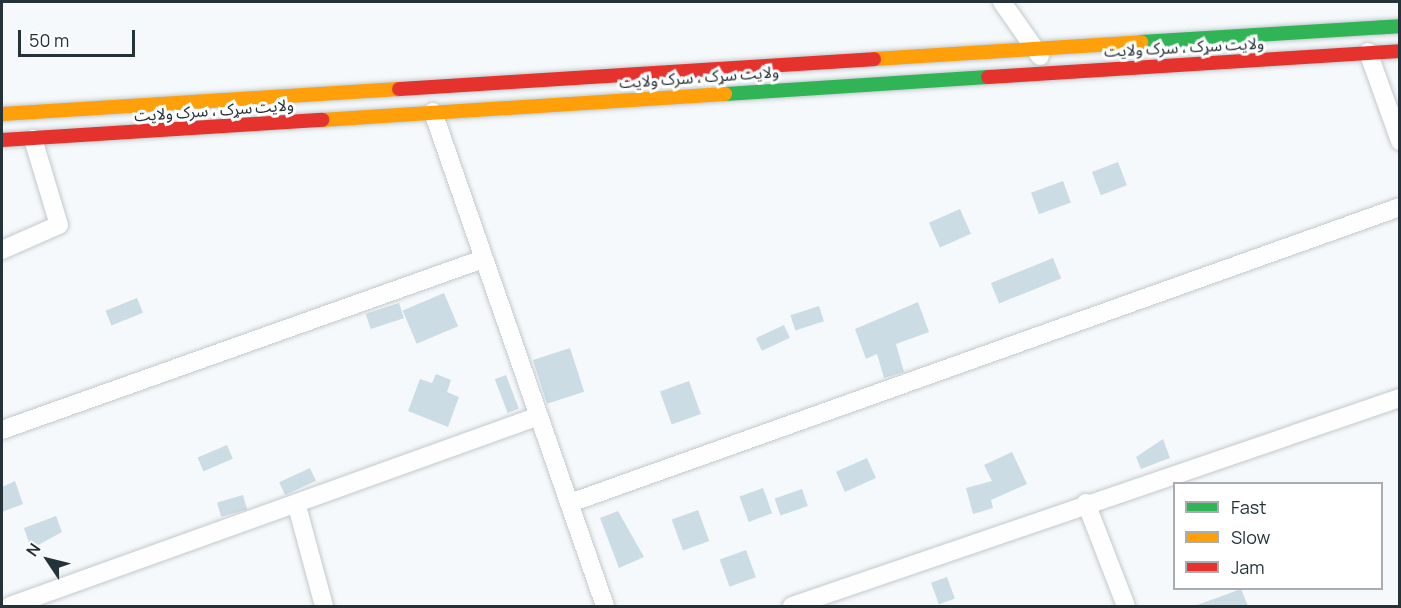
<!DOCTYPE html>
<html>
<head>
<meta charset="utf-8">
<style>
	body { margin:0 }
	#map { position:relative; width:1401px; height:608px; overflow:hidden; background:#f6f9fb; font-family:Manrope,"Noto Sans Arabic",sans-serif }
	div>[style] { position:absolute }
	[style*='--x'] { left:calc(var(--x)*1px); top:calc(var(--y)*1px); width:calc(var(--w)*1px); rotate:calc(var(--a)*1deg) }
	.building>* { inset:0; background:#cbdce4; transform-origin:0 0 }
	.roads { filter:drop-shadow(0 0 2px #c1c9cc) drop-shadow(0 0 2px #c1c9cc) }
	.street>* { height:18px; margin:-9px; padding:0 9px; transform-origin:9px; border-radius:9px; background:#fefefe }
	.fast>* { height:14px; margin:-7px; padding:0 7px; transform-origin:7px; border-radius:7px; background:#30b455 }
	.slow>* { height:14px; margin:-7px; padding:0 7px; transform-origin:7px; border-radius:7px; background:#ff9f0a }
	.jam>* { height:14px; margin:-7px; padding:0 7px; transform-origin:7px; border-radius:7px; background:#e5322d }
	span { translate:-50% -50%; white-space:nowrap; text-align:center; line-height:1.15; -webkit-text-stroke:6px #fff; paint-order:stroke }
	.street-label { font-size:16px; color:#243339 }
	.frame { position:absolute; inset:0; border:3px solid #243339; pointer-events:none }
	.legend { position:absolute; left:1173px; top:482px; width:210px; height:108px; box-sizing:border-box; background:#fff; border:2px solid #a7adb0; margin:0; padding:8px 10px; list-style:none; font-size:18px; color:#243339 }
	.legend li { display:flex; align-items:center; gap:12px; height:30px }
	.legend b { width:30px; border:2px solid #a7adb0 }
	.north { position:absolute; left:18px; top:530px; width:60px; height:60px; -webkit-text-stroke:4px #fff; paint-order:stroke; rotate:305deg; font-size:16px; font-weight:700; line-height:24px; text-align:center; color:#243339 }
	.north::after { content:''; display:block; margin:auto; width:21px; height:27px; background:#243339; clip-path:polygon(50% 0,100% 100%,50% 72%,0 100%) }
	.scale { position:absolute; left:18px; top:30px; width:117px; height:27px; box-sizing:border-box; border:3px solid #243339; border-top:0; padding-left:8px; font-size:18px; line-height:21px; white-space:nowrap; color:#243339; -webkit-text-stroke:4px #fff; paint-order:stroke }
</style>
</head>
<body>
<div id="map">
	<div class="building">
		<i style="left:1118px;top:162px;width:25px;height:28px;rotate:69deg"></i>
		<i style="left:1063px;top:181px;width:23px;height:34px;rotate:70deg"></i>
		<i style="left:960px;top:209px;width:27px;height:34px;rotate:66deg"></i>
		<i style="left:1053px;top:258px;width:22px;height:67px;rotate:68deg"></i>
		<i style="left:444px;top:293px;width:36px;height:45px;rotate:67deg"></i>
		<i style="left:137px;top:298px;width:16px;height:34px;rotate:68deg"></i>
		<i style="clip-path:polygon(918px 302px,929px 332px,896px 344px,904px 372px,884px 378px,877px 354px,866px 359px,855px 329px)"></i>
		<i style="left:399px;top:303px;width:16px;height:35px;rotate:72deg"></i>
		<i style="left:819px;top:306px;width:16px;height:30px;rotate:72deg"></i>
		<i style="left:784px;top:325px;width:14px;height:31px;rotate:65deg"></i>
		<i style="left:570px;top:348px;width:46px;height:39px;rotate:72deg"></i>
		<i style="clip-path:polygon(436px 374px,451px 380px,447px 392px,459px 397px,448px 427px,408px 411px,420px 379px,432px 383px)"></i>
		<i style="left:506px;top:375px;width:36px;height:12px;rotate:69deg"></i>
		<i style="left:689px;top:381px;width:35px;height:31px;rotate:70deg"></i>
		<i style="clip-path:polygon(1163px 439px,1170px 458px,1141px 469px,1136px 457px)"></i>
		<i style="left:227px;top:445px;width:15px;height:32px;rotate:67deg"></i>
		<i style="clip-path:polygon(1012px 452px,1027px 484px,991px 500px,993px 508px,973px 514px,966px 488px,992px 481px,984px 465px)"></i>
		<i style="left:867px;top:458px;width:22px;height:34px;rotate:66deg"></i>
		<i style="left:310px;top:468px;width:14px;height:34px;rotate:65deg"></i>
		<i style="clip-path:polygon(15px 481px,23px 504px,2px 512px,2px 487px)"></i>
		<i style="left:763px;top:488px;width:27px;height:25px;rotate:70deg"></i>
		<i style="left:802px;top:489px;width:18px;height:29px;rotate:71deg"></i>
		<i style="left:243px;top:495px;width:15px;height:27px;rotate:74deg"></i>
		<i style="left:698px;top:510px;width:33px;height:28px;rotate:70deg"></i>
		<i style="clip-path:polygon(618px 511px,644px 557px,619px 568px,600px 518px)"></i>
		<i style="clip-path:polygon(56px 516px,62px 532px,31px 549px,24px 528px)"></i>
		<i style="left:746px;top:550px;width:29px;height:28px;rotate:70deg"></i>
		<i style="left:947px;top:577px;width:23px;height:17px;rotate:70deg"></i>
		<i style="clip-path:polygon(1241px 589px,1248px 606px,1197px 606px,1197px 605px)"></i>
	</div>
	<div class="roads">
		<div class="street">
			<i style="--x:1002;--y:2;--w:66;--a:54.9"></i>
			<i style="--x:1368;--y:52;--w:95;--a:70.2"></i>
			<i style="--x:433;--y:112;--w:523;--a:70.8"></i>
			<i style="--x:2;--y:250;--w:62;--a:-23.7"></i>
			<i style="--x:59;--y:225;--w:90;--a:-106.8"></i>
			<i style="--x:2;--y:430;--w:510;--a:-19.57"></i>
			<i style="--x:570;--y:503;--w:881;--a:-19.63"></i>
			<i style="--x:1086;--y:503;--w:110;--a:68.8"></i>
			<i style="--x:297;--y:506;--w:104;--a:74.9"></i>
			<i style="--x:10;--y:606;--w:559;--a:-19.76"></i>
			<i style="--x:792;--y:606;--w:643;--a:-18.89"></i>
		</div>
		<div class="fast">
			<i style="--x:1141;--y:42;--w:259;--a:-3.5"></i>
			<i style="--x:725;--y:94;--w:264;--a:-3.7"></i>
		</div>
		<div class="slow">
			<i style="--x:874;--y:59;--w:268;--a:-3.6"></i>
			<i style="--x:2;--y:114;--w:398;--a:-3.6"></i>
			<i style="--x:322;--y:120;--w:404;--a:-3.7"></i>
		</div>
		<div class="jam">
			<i style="--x:988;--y:77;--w:413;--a:-3.6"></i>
			<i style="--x:399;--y:89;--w:476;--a:-3.6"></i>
			<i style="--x:2;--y:140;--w:321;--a:-3.6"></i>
		</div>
	</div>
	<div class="street-label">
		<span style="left:1184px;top:47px;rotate:-3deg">ولایت سړک ، سرک ولایت</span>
		<span style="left:699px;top:77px;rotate:-4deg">ولایت سړک ، سرک ولایت</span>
		<span style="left:214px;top:110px;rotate:-4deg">ولایت سړک ، سرک ولایت</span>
	</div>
	<div class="frame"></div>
	<ul class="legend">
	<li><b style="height:8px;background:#30b455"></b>Fast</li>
	<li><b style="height:8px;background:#ff9f0a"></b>Slow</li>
	<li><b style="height:8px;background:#e5322d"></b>Jam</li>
	</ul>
	<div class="north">N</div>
	<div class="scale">50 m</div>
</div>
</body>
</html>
